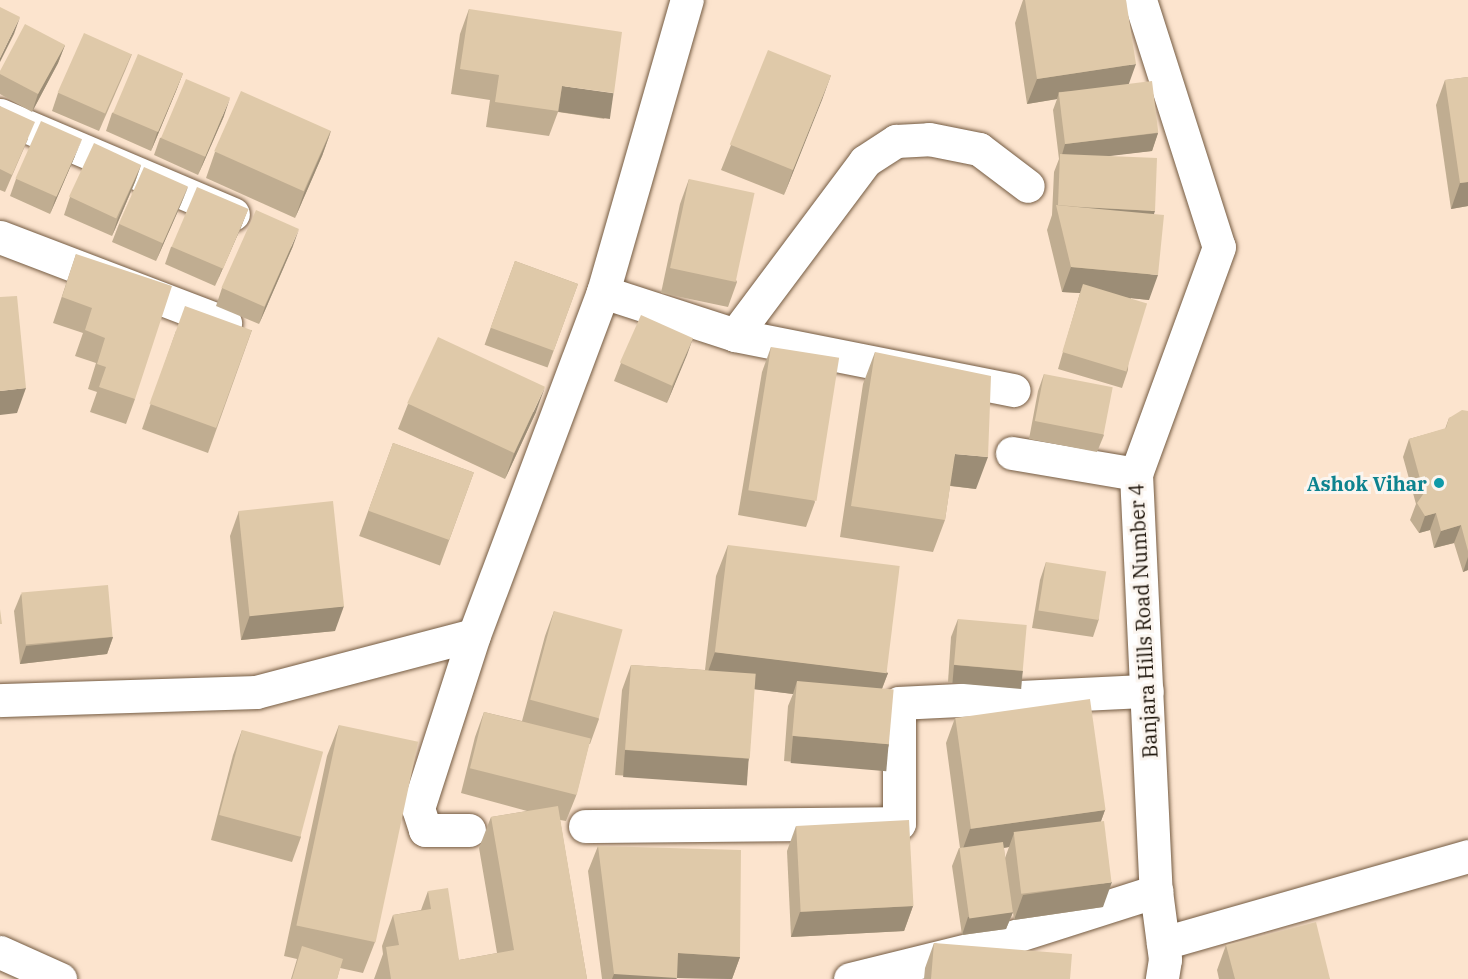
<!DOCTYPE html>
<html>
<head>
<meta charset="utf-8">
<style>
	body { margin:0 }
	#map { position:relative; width:1468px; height:979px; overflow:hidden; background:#fce4ce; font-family:"IBM Plex Serif",serif }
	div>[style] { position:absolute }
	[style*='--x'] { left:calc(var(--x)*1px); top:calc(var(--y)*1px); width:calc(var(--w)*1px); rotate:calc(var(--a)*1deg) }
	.roads { filter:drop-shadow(0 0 2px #745b42) drop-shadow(0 0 2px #745b42) }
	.minor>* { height:33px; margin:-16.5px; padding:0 16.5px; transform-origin:16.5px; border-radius:16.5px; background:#fff }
	.tertiary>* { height:33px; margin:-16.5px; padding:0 16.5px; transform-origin:16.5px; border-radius:16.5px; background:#fff }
	.wall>* { inset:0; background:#c0ad91; transform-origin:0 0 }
	.shaded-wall>* { inset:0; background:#9c8d76; transform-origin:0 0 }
	.building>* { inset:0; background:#dfc9a9; transform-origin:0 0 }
	.dots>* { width:16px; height:16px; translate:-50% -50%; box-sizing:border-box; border:3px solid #fbf5ef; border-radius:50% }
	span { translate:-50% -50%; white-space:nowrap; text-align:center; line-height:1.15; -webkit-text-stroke:6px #fbf5ef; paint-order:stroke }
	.culture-label { font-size:20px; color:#0d838f; font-weight:700 }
	.right { translate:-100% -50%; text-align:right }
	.street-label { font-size:20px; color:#191006 }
</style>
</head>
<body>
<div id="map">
	<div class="roads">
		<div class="minor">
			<i style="--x:0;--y:115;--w:253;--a:23"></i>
			<i style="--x:0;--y:237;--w:241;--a:20.9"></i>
			<i style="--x:603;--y:292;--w:139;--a:18"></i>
			<i style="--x:735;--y:335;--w:217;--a:-53.2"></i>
			<i style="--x:865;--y:161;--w:37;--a:-33"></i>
			<i style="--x:896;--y:141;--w:33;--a:-3"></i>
			<i style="--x:929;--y:139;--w:51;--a:11.3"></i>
			<i style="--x:979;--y:149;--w:61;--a:37.1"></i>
			<i style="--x:735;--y:335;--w:284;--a:11.2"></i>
			<i style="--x:1012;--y:453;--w:126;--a:9.6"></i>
			<i style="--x:474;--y:635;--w:366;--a:-69.4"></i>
			<i style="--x:603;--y:292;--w:304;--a:-74"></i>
			<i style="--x:0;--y:700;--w:256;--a:-1.8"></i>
			<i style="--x:256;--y:692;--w:225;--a:-14.7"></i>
			<i style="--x:474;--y:635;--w:182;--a:107.9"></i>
			<i style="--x:418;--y:808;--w:23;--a:72"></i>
			<i style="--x:425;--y:830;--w:44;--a:0"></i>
			<i style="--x:585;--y:826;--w:314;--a:-0.5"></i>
			<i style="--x:899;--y:823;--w:120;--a:-90"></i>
			<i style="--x:899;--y:703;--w:248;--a:-2.8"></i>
			<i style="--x:1163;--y:943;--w:317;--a:-15.9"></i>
			<i style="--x:0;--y:952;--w:66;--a:24.2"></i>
			<i style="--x:850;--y:979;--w:138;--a:-13.8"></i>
			<i style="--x:984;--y:946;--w:181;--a:-17.7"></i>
		</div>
		<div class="tertiary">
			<i style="--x:1140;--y:0;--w:259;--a:72.3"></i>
			<i style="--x:1219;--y:247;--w:242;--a:110.1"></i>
			<i style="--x:1136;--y:474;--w:417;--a:87.3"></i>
			<i style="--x:1156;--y:891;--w:69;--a:82.5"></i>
			<i style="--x:1165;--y:959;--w:20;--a:99"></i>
		</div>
	</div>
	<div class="wall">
		<i style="clip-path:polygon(1023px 0,1126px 0,1129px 84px,1158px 133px,1152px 151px,1105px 156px,1154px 214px,1149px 300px,1131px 298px,1128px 370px,1122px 388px,1058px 369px,1080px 293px,1062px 292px,1047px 230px,1052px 215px,1054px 172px,1059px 159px,1053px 110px,1057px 99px,1027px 104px,1015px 23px)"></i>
		<i style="clip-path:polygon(469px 9px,605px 119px,558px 112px,549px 136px,486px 127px,490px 100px,451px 94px,460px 34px)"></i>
		<i style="clip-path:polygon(65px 45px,58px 63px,32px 112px,0 94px,0 71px)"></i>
		<i style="clip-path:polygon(132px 54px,125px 71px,99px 131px,52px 111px,58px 93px)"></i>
		<i style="clip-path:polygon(183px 73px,176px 91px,151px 151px,106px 131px,112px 113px)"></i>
		<i style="clip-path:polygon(831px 75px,784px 195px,721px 170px,731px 145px)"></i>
		<i style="clip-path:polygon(1468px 77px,1468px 206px,1451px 209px,1436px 105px,1445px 80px)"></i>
		<i style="clip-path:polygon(0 106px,28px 139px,5px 192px,0 190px)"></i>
		<i style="clip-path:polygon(224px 116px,198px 175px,154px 155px,160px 138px)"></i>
		<i style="clip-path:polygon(331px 131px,322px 156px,295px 218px,206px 178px,215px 152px)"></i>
		<i style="clip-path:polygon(75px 156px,50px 214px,10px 196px,16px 179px)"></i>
		<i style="clip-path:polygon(141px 165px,135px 182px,112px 236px,64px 215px,70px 197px)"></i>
		<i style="clip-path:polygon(689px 179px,737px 282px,728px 307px,661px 293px,680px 204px)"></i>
		<i style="clip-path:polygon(188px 187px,181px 204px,156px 261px,112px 242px,119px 224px)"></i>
		<i style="clip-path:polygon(248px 209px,241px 227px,215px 286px,165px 264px,171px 247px)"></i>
		<i style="clip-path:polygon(293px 246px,259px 324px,216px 306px,222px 288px)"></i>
		<i style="clip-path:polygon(76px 254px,135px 399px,126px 424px,90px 412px,97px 392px,88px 389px,96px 363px,75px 356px,83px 333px,53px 323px)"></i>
		<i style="left:515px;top:261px;width:67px;height:89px;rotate:20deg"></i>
		<i style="clip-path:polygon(252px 330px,208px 453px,142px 429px,176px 331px)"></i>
		<i style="clip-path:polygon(693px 338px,667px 403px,614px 381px,621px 363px)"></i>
		<i style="clip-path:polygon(771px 347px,815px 502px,806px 527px,738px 515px,762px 372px)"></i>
		<i style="clip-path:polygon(875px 352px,976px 489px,950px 486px,945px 520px,933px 552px,840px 537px,863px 384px)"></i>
		<i style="clip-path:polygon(1044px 374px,1104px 435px,1097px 452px,1029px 439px,1038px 391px)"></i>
		<i style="clip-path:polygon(408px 404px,536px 412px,505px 479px,398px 429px)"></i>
		<i style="clip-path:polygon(1468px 411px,1468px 570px,1463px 572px,1454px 543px,1434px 548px,1430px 530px,1419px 533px,1410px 520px,1416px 504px,1403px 457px,1409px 439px,1445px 429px,1449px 418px)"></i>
		<i style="left:393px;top:443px;width:86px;height:99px;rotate:20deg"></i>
		<i style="clip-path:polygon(239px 511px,335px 631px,241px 640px,230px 536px)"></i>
		<i style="clip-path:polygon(728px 545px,888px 673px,882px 689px,889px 745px,880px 770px,784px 761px,788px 706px,793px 694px,754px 689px,749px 759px,740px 784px,615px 775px,622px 690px,631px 665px,705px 670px,716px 576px)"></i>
		<i style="clip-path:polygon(1046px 562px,1099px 619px,1093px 637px,1032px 628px,1040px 580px)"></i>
		<i style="clip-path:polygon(21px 594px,113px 637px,107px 654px,20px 664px,14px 611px)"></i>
		<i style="clip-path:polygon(554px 611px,599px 719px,590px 744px,589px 744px,576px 796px,566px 821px,560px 820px,587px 979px,374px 979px,383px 954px,382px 946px,393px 915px,421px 910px,428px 891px,459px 960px,497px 953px,479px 848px,491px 817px,527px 811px,461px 793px,475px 737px,484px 712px,522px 721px,545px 636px)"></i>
		<i style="clip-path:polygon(958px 619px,1023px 671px,1017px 688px,948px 682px,951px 637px)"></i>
		<i style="clip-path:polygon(evenodd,955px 718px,1105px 810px,1101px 821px,1103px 907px,1014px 920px,1013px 912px,1006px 929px,962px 935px,952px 866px,959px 848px,960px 848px,946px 743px,955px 718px,1009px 847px,1005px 858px,1004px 848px,1009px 847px)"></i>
		<i style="clip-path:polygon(339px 725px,375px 942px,363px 973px,340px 968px,337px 979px,291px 979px,297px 959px,284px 956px,327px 756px)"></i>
		<i style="clip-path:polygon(242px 730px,301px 837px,292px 862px,211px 840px,233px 755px)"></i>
		<i style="clip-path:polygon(796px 826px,913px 906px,904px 931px,791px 937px,787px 851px)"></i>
		<i style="clip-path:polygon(598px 846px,740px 957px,732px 979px,677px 978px,676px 979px,602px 979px,588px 871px)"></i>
		<i style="clip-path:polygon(934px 943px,1070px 979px,924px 979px,925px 968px)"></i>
		<i style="clip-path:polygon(1226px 945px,1330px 979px,1219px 979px,1217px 970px)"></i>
	</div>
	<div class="shaded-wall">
		<i style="clip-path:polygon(20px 17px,14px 34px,0 62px,0 58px)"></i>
		<i style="clip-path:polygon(65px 45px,58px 63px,32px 112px,38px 94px)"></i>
		<i style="clip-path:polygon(1136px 64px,1127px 89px,1059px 92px,1057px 99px,1027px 104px,1037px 79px)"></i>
		<i style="clip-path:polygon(183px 73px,176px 91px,151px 151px,157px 133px)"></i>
		<i style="clip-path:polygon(831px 75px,822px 100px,784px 195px,793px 170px)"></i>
		<i style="left:562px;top:86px;width:52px;height:26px;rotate:8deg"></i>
		<i style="clip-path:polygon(230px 98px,224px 116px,198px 175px,205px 157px)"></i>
		<i style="clip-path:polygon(331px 131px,322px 156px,295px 218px,304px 193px)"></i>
		<i style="clip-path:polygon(1158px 133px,1152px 151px,1060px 162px,1065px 144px)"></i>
		<i style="clip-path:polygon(82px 139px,75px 156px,50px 214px,56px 197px)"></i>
		<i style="clip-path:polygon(141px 165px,135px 182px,112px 236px,118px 218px)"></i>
		<i style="clip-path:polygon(1468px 182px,1468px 206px,1451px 209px,1460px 183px)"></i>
		<i style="clip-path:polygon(188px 187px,181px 204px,156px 261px,163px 243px)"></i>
		<i style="clip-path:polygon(1058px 206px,1155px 211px,1149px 228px)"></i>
		<i style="clip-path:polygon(248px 209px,241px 227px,215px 286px,222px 269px)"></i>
		<i style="clip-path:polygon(299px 229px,293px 246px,259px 324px,265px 307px)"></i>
		<i style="clip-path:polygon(1071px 267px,1158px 275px,1149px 300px,1081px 293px,1083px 284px,1080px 293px,1062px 292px)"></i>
		<i style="clip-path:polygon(693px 338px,687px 355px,667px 403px,673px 386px)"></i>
		<i style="clip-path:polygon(545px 387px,536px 412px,505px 479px,514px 454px)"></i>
		<i style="clip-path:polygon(26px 388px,17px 413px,0 415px,0 391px)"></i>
		<i style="clip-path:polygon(955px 454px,988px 457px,976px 489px,944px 485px)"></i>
		<i style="clip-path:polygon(1436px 513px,1430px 530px,1419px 533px,1425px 516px)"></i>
		<i style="clip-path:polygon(1461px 525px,1454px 543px,1434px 548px,1441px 531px)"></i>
		<i style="clip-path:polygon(1468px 557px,1468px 570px,1463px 572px)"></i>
		<i style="clip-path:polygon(344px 606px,335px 631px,241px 640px,250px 615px)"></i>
		<i style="clip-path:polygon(113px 637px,107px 654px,20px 664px,26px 646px)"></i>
		<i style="clip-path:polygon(715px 652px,888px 673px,876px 704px,797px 681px,793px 694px,704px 683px)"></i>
		<i style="left:954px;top:665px;width:69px;height:18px;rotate:5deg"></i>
		<i style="left:793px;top:736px;width:96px;height:27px;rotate:5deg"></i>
		<i style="left:625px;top:750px;width:124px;height:27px;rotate:4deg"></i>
		<i style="clip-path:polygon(1105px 810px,1096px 835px,1014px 833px,1009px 847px,961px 854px,970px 829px)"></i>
		<i style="clip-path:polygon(1112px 882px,1103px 907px,1014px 920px,1023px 895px)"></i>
		<i style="clip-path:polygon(913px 906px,904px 931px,791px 937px,800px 912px)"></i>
		<i style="clip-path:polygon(1013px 912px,1006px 929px,962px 935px,968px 917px)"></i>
		<i style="clip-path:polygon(678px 953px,740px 957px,732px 979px,677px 978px,676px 979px,612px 979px,614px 974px)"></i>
	</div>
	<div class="building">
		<i style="clip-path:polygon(1025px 0,1126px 0,1136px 64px,1037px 79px)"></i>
		<i style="clip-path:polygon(0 7px,20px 17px,0 58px)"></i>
		<i style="clip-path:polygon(469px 9px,622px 32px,614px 93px,562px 86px,558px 111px,495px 102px,499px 75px,460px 69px)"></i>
		<i style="clip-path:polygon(25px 24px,65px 45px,38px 94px,0 74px,0 71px)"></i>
		<i style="left:84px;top:33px;width:52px;height:65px;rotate:24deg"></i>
		<i style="left:768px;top:50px;width:68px;height:102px;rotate:22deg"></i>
		<i style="left:138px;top:54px;width:49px;height:64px;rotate:23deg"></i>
		<i style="clip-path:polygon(1468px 77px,1468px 182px,1460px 183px,1445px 80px)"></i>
		<i style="left:186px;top:79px;width:48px;height:64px;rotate:23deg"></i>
		<i style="left:1152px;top:81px;width:52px;height:94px;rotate:83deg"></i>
		<i style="left:241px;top:91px;width:98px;height:66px;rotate:24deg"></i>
		<i style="clip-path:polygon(0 106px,35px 122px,12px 175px,0 169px)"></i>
		<i style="left:41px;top:121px;width:45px;height:63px;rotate:24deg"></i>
		<i style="left:94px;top:143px;width:52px;height:59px;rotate:25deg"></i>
		<i style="clip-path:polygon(1060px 154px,1157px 158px,1155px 211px,1081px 207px,1058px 205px)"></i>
		<i style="left:144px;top:167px;width:48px;height:62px;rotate:24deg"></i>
		<i style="left:689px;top:179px;width:67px;height:91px;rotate:12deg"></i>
		<i style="left:197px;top:187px;width:56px;height:65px;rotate:23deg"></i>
		<i style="clip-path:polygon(1056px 205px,1164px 215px,1158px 275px,1071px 267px)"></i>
		<i style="left:256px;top:210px;width:47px;height:85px;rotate:24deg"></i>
		<i style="clip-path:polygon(76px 254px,172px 286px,135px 399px,99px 387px,106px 367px,97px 364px,105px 338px,85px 330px,92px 308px,62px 297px)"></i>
		<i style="left:515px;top:261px;width:67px;height:71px;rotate:20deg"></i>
		<i style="left:1083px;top:284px;width:67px;height:71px;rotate:17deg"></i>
		<i style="clip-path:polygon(17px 296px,26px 388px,0 391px,0 297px)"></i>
		<i style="left:185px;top:306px;width:71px;height:104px;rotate:20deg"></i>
		<i style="left:641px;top:315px;width:57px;height:52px;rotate:24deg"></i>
		<i style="left:438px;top:337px;width:118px;height:73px;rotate:25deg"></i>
		<i style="left:771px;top:347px;width:69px;height:145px;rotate:9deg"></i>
		<i style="clip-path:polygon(875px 352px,991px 376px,988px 457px,955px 454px,945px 520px,851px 506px)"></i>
		<i style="left:1044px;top:374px;width:70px;height:48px;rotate:11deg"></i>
		<i style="clip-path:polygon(1462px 410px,1468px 411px,1468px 551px,1461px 525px,1441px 531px,1436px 513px,1425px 516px,1417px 503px,1424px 493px,1409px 439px,1446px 428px,1449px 418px)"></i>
		<i style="left:393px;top:443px;width:86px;height:72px;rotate:20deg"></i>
		<i style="left:333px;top:501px;width:106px;height:95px;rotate:84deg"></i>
		<i style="left:728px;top:545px;width:173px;height:108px;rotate:7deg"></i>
		<i style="left:1046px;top:562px;width:61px;height:49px;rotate:9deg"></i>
		<i style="left:108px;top:585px;width:52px;height:87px;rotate:85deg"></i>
		<i style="clip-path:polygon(0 609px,2px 624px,0 624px)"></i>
		<i style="left:554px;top:611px;width:71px;height:92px;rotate:15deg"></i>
		<i style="left:958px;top:619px;width:69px;height:46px;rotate:5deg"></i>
		<i style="left:631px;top:665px;width:125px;height:85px;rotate:4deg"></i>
		<i style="left:797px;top:681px;width:97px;height:55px;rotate:5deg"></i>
		<i style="left:1090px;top:699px;width:112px;height:136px;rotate:82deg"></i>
		<i style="left:484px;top:712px;width:110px;height:58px;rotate:14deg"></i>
		<i style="left:339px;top:725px;width:81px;height:205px;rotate:12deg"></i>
		<i style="left:242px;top:730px;width:84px;height:88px;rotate:15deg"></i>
		<i style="clip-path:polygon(558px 806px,587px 979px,391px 979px,386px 947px,399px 945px,393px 915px,431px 909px,428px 891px,448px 888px,459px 960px,514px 950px,491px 817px)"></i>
		<i style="left:909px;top:820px;width:86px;height:113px;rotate:87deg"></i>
		<i style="left:1104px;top:821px;width:62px;height:91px;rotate:83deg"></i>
		<i style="left:1003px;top:842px;width:71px;height:44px;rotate:82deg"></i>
		<i style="clip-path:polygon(598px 846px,741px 850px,740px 957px,678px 953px,677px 978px,614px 974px)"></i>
		<i style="clip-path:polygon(1316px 922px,1330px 979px,1235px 979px,1226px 945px)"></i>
		<i style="clip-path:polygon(934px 943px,1072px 954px,1070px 979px,931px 979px)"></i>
		<i style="clip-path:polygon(302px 946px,343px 959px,337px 979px,292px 979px)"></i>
	</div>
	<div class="dots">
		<i style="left:1439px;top:483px;background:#0f9aa8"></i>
	</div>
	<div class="culture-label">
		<span class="right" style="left:1427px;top:483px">Ashok Vihar</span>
	</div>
	<div class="street-label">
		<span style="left:1143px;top:621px;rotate:-93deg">Banjara Hills Road Number 4</span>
	</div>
</div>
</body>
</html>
